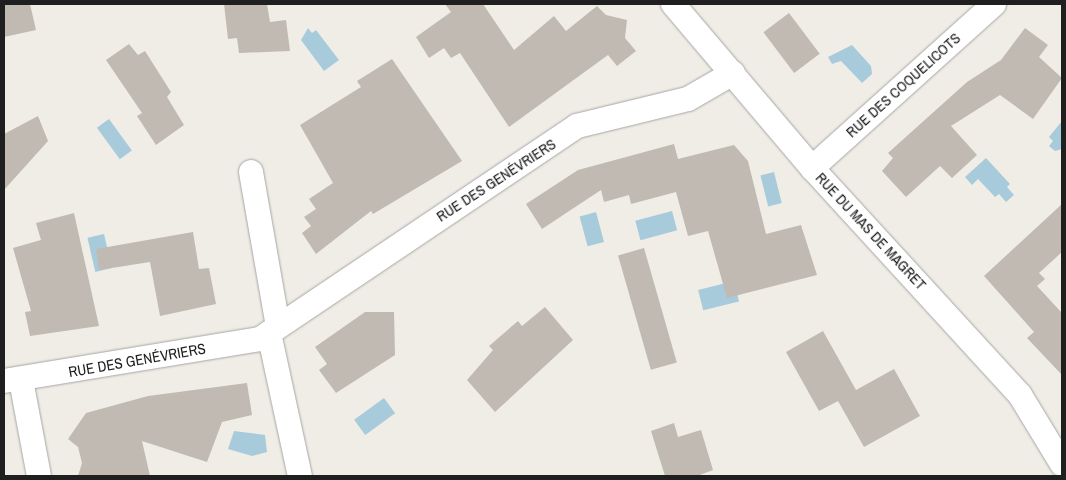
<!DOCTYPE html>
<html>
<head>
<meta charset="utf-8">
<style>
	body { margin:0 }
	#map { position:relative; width:1066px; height:480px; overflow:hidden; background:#f0ede6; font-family:"Archivo Narrow",sans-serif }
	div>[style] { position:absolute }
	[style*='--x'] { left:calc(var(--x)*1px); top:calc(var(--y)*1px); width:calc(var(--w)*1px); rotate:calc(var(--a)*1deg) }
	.water>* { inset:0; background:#a8cbdc; transform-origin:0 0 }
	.building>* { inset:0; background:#c0bab2; transform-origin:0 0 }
	.roads { filter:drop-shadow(0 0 1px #a6a6a6) drop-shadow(0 0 1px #a6a6a6) }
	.minor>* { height:24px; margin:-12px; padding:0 12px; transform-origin:12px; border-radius:12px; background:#fff }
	span { translate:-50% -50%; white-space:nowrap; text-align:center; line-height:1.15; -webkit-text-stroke:5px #fff; paint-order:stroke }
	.street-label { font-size:15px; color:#1f1f1f }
	.frame { position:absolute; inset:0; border:5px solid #1f1f1f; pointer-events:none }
</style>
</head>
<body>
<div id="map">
	<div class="water">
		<i style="clip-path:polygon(308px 28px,312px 33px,316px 30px,339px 60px,324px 71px,301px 40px)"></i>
		<i style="clip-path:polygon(852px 45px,871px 66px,872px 74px,862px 83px,841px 61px,832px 64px,828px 57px)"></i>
		<i style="left:109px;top:119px;width:39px;height:15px;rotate:54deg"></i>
		<i style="clip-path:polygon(1062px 121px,1062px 149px,1055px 151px,1049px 146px,1053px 141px,1049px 137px)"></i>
		<i style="clip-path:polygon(986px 158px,1010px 184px,1007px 187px,1014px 195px,1006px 202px,999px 194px,995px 197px,978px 179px,972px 185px,965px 177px)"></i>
		<i style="left:774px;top:172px;width:32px;height:14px;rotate:76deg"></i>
		<i style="left:672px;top:211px;width:20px;height:38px;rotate:75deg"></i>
		<i style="left:596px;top:212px;width:31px;height:17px;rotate:75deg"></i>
		<i style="left:104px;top:234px;width:35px;height:17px;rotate:77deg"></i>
		<i style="left:734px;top:281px;width:21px;height:37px;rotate:76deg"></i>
		<i style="left:384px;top:398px;width:19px;height:37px;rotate:54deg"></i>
		<i style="clip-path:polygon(234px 431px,265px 435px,267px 452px,252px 456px,228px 449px)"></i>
	</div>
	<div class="building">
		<i style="clip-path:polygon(4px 4px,30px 4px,36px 30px,4px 37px)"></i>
		<i style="clip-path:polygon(224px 4px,267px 4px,270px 22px,286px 20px,290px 51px,239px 53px,237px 38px,228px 39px)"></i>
		<i style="clip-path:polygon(445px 4px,483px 4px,514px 50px,554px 16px,566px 31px,597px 6px,606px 15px,627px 20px,625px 38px,636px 51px,617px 66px,608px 55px,509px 127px,460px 53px,451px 58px,444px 48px,429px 58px,416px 37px,451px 12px)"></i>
		<i style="left:789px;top:13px;width:51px;height:32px;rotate:53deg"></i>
		<i style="clip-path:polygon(1025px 28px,1048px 45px,1039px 57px,1062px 78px,1033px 119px,1000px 95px,951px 126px,977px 155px,952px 178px,940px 166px,906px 197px,882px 171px,893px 158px,888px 153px,967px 82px,1001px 60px)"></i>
		<i style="clip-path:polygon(129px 44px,138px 55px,145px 51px,171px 92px,167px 97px,184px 125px,156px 145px,137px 116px,142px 113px,106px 60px)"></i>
		<i style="clip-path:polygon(392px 59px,462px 161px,373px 214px,371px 211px,316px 254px,302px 233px,311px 226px,304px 217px,316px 209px,309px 199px,333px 183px,300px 125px,361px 87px,357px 81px)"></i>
		<i style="clip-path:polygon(38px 116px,48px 141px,4px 190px,4px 134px)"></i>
		<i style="clip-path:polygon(674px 144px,678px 159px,734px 145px,748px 161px,766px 234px,801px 225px,817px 275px,727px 298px,708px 231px,688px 236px,676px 192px,631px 204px,629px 195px,604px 202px,601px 190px,542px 229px,526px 204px,578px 170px)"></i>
		<i style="clip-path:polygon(1062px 204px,1062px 252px,1039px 273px,1045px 279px,1037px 286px,1062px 313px,1062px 375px,1027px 338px,1034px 332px,984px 276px)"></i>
		<i style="clip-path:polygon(74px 213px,99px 326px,30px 336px,25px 312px,31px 311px,13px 248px,41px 240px,36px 223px)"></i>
		<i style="clip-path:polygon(193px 232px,199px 269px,209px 268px,216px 304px,160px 316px,150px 262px,99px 270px,96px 249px)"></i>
		<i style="left:644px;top:248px;width:119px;height:27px;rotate:74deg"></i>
		<i style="clip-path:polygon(545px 307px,573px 340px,495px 412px,467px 380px,493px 350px,489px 346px,518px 321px,522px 326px)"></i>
		<i style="clip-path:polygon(365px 312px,394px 312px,395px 355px,336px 393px,319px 370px,327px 364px,315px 347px)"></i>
		<i style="clip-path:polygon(823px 331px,856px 390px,894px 369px,920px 416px,864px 447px,838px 401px,819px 411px,786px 352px)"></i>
		<i style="clip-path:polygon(247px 383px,252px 415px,222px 422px,207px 462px,142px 441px,150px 476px,78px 476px,82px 463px,78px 447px,68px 439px,86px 413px,148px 396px)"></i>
		<i style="clip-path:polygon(674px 423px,678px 437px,701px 430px,713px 470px,697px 476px,665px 476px,651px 431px)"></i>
	</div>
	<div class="roads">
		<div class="minor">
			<i style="--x:673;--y:4;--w:215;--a:49.7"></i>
			<i style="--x:812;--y:168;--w:308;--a:47.5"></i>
			<i style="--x:1020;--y:395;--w:81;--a:58.7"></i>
			<i style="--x:812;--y:168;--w:245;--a:-42"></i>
			<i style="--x:251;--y:172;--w:157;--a:80.1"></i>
			<i style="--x:269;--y:333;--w:146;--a:77.8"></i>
			<i style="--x:21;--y:380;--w:98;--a:79.4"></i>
			<i style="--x:4;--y:381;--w:259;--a:-9.3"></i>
			<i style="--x:260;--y:339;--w:382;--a:-33.9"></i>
			<i style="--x:577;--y:126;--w:114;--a:-13.7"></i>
			<i style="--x:688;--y:99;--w:52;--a:-30"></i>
		</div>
	</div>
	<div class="street-label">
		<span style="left:903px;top:85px;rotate:-42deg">RUE DES COQUELICOTS</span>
		<span style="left:496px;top:180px;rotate:-33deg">RUE DES GENÉVRIERS</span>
		<span style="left:871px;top:231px;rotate:47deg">RUE DU MAS DE MAGRET</span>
		<span style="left:137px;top:360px;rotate:-10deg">RUE DES GENÉVRIERS</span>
	</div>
	<div class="frame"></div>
</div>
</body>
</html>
